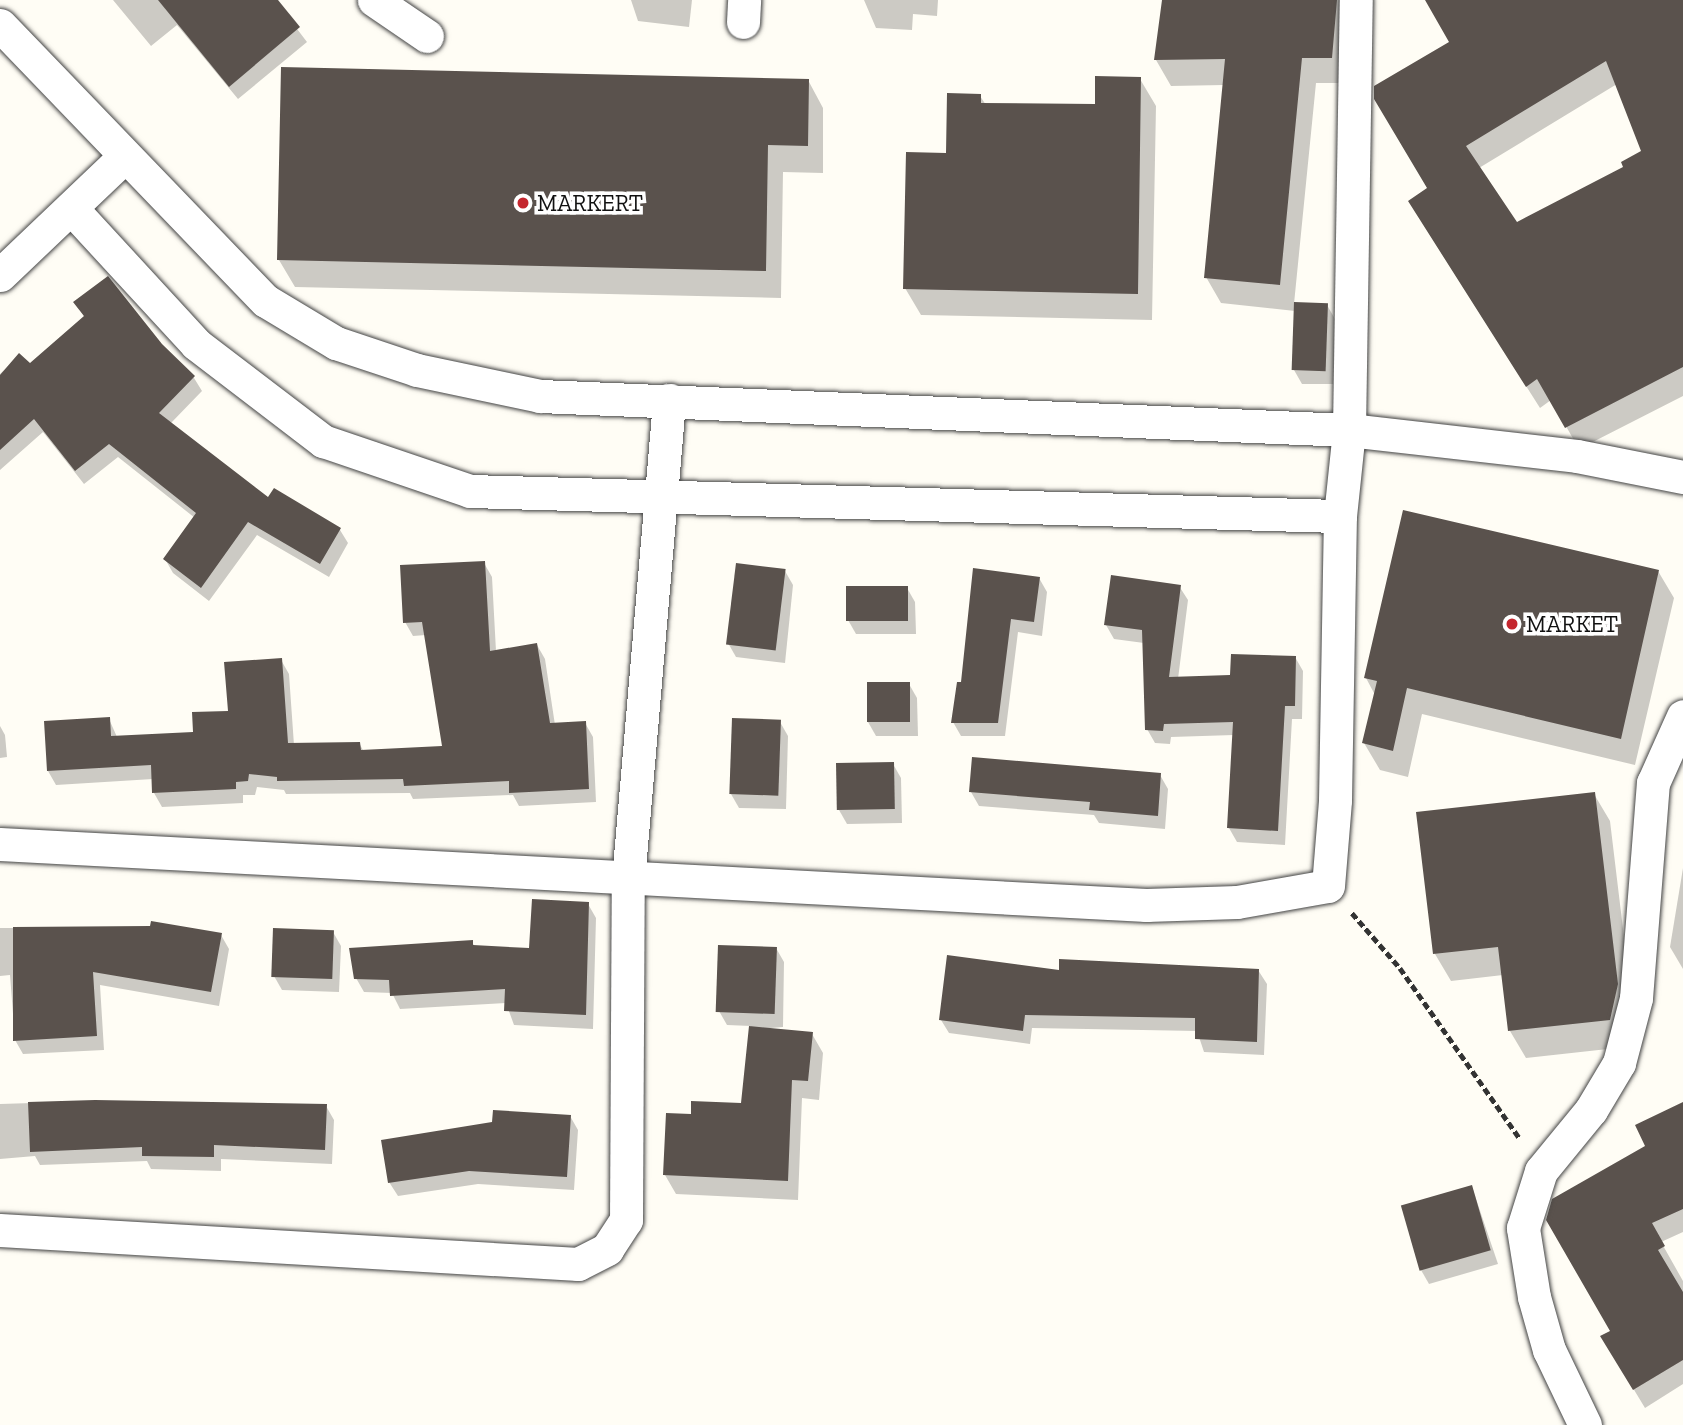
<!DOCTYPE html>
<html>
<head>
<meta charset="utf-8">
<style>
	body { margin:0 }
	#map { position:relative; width:1683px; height:1425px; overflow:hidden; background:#fffdf5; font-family:"Zilla Slab",serif }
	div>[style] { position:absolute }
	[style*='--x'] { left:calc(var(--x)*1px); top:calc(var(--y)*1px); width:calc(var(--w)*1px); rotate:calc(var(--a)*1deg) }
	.shadow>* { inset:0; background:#0003 }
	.building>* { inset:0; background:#5a524d; transform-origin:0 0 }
	.path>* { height:4.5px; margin-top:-2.25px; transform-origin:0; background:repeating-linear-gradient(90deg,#333 0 7px,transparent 0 10.5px) }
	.roads { filter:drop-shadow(0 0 2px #444) drop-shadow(0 0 2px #444) }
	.street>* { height:33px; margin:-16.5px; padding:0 16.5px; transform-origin:16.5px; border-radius:16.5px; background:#fff }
	.dots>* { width:19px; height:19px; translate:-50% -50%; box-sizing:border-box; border:4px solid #fff; border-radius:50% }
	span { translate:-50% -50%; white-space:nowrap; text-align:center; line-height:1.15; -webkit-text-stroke:7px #fff; paint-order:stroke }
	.poi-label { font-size:23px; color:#111 }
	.left { translate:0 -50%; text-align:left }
</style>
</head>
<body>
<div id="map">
	<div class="shadow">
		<i style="clip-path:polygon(113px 0,275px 0,307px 42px,238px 99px,177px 25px,151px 46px)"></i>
		<i style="clip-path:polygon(631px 0,692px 0,689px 27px,638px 21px)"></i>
		<i style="clip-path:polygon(864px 0,938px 0,937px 16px,913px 14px,912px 30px,876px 28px)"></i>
		<i style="clip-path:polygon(1163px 0,1354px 0,1346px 83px,1316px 83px,1294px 304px,1327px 305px,1335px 319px,1333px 384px,1302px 384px,1294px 370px,1295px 311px,1221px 303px,1206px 277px,1224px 85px,1171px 86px,1156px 60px)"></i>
		<i style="clip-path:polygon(evenodd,1427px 0,1683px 0,1683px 396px,1579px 449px,1551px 400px,1540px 408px,1423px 224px,1451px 42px,1427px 0,1617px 84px,1643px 152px,1626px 168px,1516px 224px,1479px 168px,1617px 84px)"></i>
		<i style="clip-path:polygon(1140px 79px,1156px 106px,1152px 320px,921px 315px,905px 288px,948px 155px,980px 96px,986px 105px,1096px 105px)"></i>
		<i style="clip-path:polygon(808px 80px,823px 108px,823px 173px,783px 172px,781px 298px,295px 287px,279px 260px)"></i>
		<i style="clip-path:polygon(76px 303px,160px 345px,194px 378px,202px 391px,170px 424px,268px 500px,274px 490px,340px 530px,348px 543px,329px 577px,257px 535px,209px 601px,173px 573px,165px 559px,195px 518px,118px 457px,84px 484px,43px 432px,0 470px,0 374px,19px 356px,30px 366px,85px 318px)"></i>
		<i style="clip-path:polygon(484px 563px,492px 577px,496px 651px,537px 645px,545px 659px,555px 725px,585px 723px,593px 737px,596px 802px,519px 806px,513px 795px,413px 799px,410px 793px,286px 794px,284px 790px,257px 787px,255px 795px,243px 795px,243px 803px,162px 807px,154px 793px,153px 779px,56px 785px,48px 771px,109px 719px,117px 737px,194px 734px,230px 712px,281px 660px,289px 674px,294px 745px,359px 743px,364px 752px,444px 748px,426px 635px,413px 636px,405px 622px)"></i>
		<i style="clip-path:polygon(785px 571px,793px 585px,785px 663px,736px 657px,728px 643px)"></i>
		<i style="clip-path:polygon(1658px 571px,1674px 598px,1635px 765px,1422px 714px,1408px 777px,1380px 770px,1364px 743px,1375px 695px,1366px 678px)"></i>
		<i style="clip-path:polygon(1039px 578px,1047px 592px,1042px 636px,1018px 632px,1005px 736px,961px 736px,953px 722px,963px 684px)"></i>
		<i style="clip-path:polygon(1179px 586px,1188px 600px,1178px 679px,1232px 677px,1295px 657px,1303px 671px,1302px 719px,1292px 719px,1285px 845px,1237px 842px,1229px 828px,1234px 735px,1171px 737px,1170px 744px,1155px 743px,1147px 729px,1144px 643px,1114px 639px,1106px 625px)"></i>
		<i style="clip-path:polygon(907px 588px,915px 602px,916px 634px,856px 634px,848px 620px)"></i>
		<i style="clip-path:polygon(909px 684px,917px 698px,918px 736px,876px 736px,868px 722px)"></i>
		<i style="clip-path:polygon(780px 722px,788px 736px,786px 809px,739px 808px,731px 794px)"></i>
		<i style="clip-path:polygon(0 726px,5px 735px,7px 757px,0 758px)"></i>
		<i style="clip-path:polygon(893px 764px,901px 778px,902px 823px,847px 824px,839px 810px)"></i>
		<i style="clip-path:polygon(1160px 775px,1168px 789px,1165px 829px,1099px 823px,1094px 815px,979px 806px,971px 792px)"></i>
		<i style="clip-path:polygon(1594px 794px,1610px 821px,1633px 1012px,1626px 1047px,1526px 1058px,1510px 1031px,1503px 975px,1451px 981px,1435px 954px,1418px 814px)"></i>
		<i style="clip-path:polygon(1683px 868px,1683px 969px,1670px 947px)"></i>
		<i style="clip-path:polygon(588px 904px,596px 918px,593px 1029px,514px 1025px,506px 1003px,400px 1009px,392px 993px,364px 992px,356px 978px,472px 942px,475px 947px,531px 950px)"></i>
		<i style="clip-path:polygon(0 928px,151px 928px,221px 935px,229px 949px,219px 1006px,100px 985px,104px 1050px,23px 1054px,15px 1040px,10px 975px,0 976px)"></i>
		<i style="clip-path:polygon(333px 932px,341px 946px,339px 992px,282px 990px,274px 976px)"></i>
		<i style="clip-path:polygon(776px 948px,784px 962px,783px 1027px,760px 1029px,812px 1034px,823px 1053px,819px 1100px,802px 1098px,798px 1200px,676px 1194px,665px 1175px,692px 1116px,743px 1105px,751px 1026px,727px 1025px,719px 1011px)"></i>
		<i style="clip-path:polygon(1258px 970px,1267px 984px,1264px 1055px,1204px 1052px,1197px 1031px,1032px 1028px,1030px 1044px,949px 1033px,941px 1020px,1061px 972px)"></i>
		<i style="clip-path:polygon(95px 1101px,326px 1106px,334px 1120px,332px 1164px,221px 1159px,221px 1171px,151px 1169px,147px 1161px,40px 1165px,35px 1156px,0 1159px,0 1104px)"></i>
		<i style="clip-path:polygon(1683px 1113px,1683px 1232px,1661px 1242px,1683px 1281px,1683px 1384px,1645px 1408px,1613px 1355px,1612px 1331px,1647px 1147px)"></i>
		<i style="clip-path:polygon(570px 1116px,578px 1130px,574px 1190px,478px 1184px,398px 1196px,389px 1182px)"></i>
		<i style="clip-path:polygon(1472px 1187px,1498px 1264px,1429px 1284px,1421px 1270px)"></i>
	</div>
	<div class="building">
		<i style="clip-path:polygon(158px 0,278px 0,300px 27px,229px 87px)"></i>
		<i style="clip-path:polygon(1162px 0,1337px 0,1332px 58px,1302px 58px,1280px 285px,1204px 278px,1225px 59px,1154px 60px)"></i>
		<i style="clip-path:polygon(evenodd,1425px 0,1683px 0,1683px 367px,1565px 428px,1537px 379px,1526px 387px,1408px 201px,1427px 188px,1374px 99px,1374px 86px,1449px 42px,1425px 0,1606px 61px,1641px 151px,1621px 162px,1623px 167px,1517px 222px,1466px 146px,1606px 61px)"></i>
		<i style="clip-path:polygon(281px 67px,809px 79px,808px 146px,768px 145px,766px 271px,277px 260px)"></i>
		<i style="clip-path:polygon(1095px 76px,1141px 77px,1138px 294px,903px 289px,906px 152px,946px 153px,947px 93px,981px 94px,981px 103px,1095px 104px)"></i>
		<i style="clip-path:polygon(108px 276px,162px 344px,195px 376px,159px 413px,268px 497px,274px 488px,341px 528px,320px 564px,248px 522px,201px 588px,163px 559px,196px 513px,109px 444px,75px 471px,34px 419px,0 450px,0 375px,19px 353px,30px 363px,84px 316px,73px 302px)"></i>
		<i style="left:1294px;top:302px;width:34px;height:68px;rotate:2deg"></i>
		<i style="clip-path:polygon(1403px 510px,1659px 570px,1621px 739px,1407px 688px,1393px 751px,1362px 743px,1377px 681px,1364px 678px)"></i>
		<i style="clip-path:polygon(485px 561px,490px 651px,537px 643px,550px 723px,586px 721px,589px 789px,509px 793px,509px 781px,404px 786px,403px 779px,277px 781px,277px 777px,249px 774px,248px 781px,236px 782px,236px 789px,152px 793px,151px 765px,47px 771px,44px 721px,110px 717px,111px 736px,193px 732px,192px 712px,228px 711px,224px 662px,282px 658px,288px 743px,360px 742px,361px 750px,442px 746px,422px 622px,403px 623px,400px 565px)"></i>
		<i style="left:736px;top:563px;width:50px;height:82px;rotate:7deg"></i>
		<i style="clip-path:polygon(973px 568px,1040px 577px,1034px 622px,1011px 619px,998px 723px,951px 723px,957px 682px,961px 682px)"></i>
		<i style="clip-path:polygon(1111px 575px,1181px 585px,1169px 677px,1230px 675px,1231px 654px,1296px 656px,1295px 706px,1285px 706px,1278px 831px,1227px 828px,1233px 722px,1164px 724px,1163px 731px,1145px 730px,1142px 630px,1104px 625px)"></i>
		<i style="left:846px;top:586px;width:62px;height:35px"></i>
		<i style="left:867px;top:682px;width:43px;height:40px"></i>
		<i style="left:732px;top:718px;width:49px;height:76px;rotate:2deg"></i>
		<i style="clip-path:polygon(972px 757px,1161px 773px,1158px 816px,1089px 810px,1090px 802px,969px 792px)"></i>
		<i style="left:894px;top:762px;width:47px;height:58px;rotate:89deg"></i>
		<i style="clip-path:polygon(1595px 792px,1618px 984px,1610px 1020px,1508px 1031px,1498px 947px,1433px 954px,1416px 812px)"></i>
		<i style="clip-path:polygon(532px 899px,589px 902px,586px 1015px,504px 1011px,505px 989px,390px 996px,389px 980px,354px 979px,349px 948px,473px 940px,473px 945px,529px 948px)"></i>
		<i style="clip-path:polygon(151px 921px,222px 933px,211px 992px,93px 972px,97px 1036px,13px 1041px,13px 927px,150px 926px)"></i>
		<i style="left:273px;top:928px;width:61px;height:49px;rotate:2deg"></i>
		<i style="left:718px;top:945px;width:59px;height:67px;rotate:2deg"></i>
		<i style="clip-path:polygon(947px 955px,1059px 970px,1059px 959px,1259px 969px,1257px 1042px,1195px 1039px,1195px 1018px,1025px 1015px,1023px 1031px,939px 1020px)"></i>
		<i style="clip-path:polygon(749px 1026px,813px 1032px,808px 1081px,792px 1080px,788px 1181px,663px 1175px,666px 1113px,691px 1114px,691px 1101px,741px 1103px)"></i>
		<i style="clip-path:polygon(95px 1100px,327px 1104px,325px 1150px,214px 1145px,214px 1157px,142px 1156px,142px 1147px,30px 1152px,28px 1102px)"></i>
		<i style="clip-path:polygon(1683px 1102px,1683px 1209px,1652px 1223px,1665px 1246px,1658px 1250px,1683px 1292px,1683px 1360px,1633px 1390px,1600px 1336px,1610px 1331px,1546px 1220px,1552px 1199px,1645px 1146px,1635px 1125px)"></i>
		<i style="clip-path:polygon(493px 1110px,571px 1115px,567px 1177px,469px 1171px,388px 1183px,381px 1140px,492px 1122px)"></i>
		<i style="left:1472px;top:1185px;width:68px;height:74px;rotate:74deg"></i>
	</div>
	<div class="path">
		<i style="--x:1352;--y:913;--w:73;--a:48.9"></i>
		<i style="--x:1400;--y:968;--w:209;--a:54.9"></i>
	</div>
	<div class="roads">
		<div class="street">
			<i style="--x:374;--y:0;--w:64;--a:34.2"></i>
			<i style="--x:743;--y:22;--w:22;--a:-87"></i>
			<i style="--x:0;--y:25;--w:383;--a:46.1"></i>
			<i style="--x:266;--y:301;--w:82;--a:31"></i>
			<i style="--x:336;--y:343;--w:85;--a:18.4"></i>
			<i style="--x:417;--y:370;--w:126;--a:11.9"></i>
			<i style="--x:540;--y:396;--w:810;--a:2.41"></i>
			<i style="--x:1349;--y:430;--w:229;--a:6.5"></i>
			<i style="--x:1577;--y:456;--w:108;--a:11.2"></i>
			<i style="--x:72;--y:209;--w:183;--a:47.4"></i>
			<i style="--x:196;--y:344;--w:160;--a:37.4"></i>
			<i style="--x:323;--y:441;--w:155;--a:18.8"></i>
			<i style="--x:470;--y:491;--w:870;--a:1.65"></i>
			<i style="--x:0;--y:275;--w:170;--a:-43.6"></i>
			<i style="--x:0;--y:844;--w:1148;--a:3.05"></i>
			<i style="--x:1146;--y:905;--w:91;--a:-1.9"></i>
			<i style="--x:1237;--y:902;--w:92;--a:-10"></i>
			<i style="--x:1328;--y:886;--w:86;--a:-85.3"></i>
			<i style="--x:1335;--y:800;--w:284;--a:-89"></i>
			<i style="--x:1340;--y:516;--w:86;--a:-84"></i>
			<i style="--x:1349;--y:430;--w:430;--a:-89.1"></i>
			<i style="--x:0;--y:1230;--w:579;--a:3.37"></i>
			<i style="--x:578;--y:1264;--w:33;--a:-27"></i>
			<i style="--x:607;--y:1249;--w:35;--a:-57"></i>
			<i style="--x:626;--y:1220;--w:340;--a:-89.7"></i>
			<i style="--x:628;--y:880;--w:482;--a:-85.1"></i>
			<i style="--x:1585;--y:1425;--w:83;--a:-115.6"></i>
			<i style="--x:1549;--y:1350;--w:55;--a:-105.8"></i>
			<i style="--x:1534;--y:1297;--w:70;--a:-99.1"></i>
			<i style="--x:1523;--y:1228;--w:60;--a:-72.5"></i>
			<i style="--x:1541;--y:1171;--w:79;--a:-50.7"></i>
			<i style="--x:1591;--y:1110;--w:55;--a:-59.2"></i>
			<i style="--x:1619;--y:1063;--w:67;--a:-75.3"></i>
			<i style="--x:1636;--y:998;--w:216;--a:-85.5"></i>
			<i style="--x:1653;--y:783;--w:73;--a:-65.9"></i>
		</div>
	</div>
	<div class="dots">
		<i style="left:523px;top:203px;background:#c4262e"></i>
		<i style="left:1512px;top:624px;background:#c4262e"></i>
	</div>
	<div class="poi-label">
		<span class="left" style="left:537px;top:203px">MARKERT</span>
		<span class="left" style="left:1526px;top:624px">MARKET</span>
	</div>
</div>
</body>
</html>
